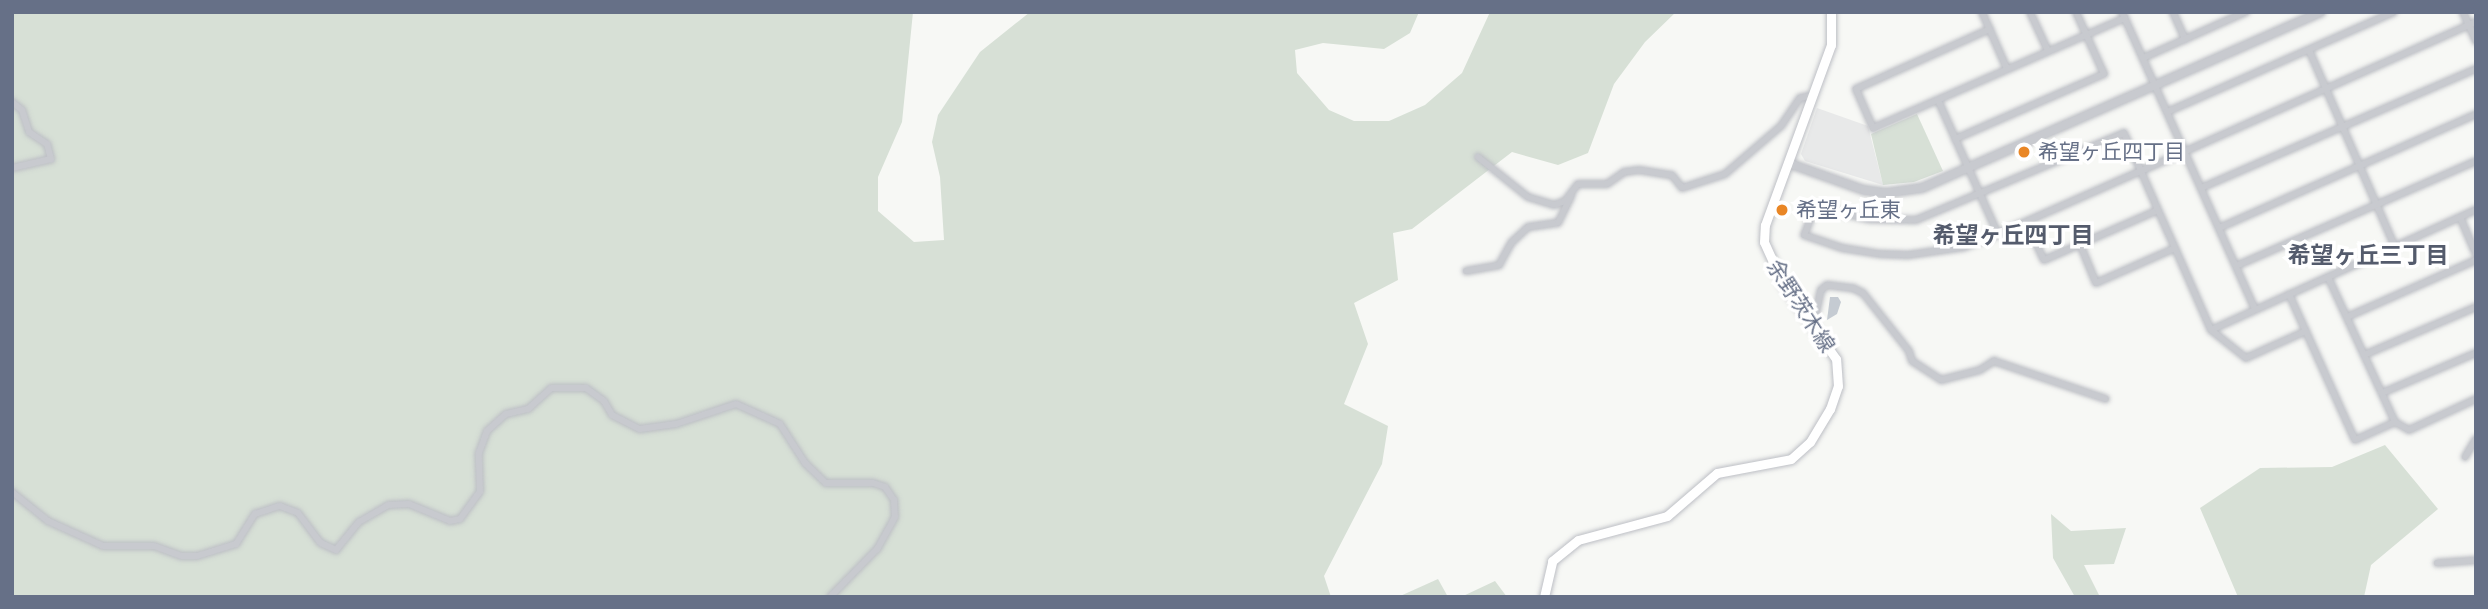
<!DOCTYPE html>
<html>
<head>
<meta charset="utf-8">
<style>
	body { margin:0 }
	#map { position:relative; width:2488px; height:609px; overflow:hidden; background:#f7f8f5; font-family:"Fira Sans","Noto Sans JP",sans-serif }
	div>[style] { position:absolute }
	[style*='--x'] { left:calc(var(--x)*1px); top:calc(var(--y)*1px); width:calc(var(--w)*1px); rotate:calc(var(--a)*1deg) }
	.built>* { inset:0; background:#e8e9e9 }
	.green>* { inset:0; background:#d7e0d6 }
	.water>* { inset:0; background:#c5cbd2 }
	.roads { filter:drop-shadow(0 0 2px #bdbfc5) drop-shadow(0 0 2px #bdbfc5) }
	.minor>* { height:6px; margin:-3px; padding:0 3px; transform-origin:3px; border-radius:3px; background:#c8cacf }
	.tertiary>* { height:8px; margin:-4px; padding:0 4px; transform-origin:4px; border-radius:4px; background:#c8cacf }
	.secondary>* { height:9px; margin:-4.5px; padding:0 4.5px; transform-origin:4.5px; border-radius:4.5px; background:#fff }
	.dots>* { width:19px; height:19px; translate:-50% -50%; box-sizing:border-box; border:4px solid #fff; border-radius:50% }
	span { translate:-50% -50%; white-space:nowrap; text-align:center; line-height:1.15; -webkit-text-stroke:7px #fff; paint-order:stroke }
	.poi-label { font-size:21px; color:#667087 }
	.left { translate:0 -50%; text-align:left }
	.street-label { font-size:21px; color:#667087 }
	.neighbourhood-label { font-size:23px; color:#545b6c; font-weight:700 }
	.frame { position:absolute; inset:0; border:14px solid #667087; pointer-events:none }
</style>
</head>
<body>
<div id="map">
	<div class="built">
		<i style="clip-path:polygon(1817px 108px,1868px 126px,1883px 185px,1805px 161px,1801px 154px)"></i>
	</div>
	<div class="green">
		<i style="clip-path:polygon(12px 12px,913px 12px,902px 122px,878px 177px,878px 211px,914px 242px,944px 240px,940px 177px,932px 142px,938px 115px,980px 52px,1030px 12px,1419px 12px,1410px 33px,1384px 49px,1323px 43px,1295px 50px,1297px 73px,1329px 110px,1354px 121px,1389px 121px,1425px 105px,1462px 73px,1490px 12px,1676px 12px,1645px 42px,1614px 84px,1588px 153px,1558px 165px,1512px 152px,1412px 229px,1393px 233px,1398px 280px,1354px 303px,1368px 344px,1344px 404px,1388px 426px,1382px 464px,1324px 576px,1331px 597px,12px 597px)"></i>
		<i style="clip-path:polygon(1917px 114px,1943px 171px,1914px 182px,1883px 185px,1871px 134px)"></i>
		<i style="clip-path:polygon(2385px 445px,2438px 509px,2371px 565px,2364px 597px,2238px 597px,2200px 508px,2260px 468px,2332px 467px)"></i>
		<i style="clip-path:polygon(2051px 514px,2071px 531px,2126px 528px,2114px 564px,2084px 565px,2100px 597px,2075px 597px,2053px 558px)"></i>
		<i style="clip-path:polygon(1438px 579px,1448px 597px,1398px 597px)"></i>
		<i style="clip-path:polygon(1495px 581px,1507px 597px,1461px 597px)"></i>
	</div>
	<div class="water">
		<i style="clip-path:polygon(1830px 297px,1838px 297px,1841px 302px,1837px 314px,1827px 320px)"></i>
	</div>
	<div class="roads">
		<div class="minor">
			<i style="--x:1982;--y:12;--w:62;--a:66.3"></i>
			<i style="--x:2030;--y:12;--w:43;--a:65.2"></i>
			<i style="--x:2122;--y:12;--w:326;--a:65.9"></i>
			<i style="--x:2173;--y:12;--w:30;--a:66"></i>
			<i style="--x:2463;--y:12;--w:32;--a:66"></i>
			<i style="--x:1990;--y:29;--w:147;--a:155.9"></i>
			<i style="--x:1856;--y:89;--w:43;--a:66.4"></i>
			<i style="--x:1873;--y:128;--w:275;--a:-23.6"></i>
			<i style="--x:2309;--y:50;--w:215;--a:66.4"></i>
			<i style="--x:2143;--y:58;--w:113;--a:-24.1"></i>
			<i style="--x:1938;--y:100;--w:147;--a:65.9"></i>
			<i style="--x:12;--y:102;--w:13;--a:39"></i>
			<i style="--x:22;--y:110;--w:23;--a:72"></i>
			<i style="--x:29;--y:132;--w:22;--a:34"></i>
			<i style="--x:47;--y:144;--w:16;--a:75"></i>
			<i style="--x:51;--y:159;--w:40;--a:167"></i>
			<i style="--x:2167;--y:112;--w:248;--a:-23.8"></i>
			<i style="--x:1955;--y:139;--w:163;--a:-23.6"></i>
			<i style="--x:2104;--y:74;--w:68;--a:-114.3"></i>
			<i style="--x:1478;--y:157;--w:64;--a:38.7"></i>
			<i style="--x:1528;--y:197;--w:27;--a:17"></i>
			<i style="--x:1554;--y:205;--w:12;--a:-20"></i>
			<i style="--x:1565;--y:201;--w:21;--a:-53"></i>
			<i style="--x:1578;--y:184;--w:29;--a:0"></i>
			<i style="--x:1607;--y:184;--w:21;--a:-35"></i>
			<i style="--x:1624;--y:172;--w:15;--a:-8"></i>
			<i style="--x:1639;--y:170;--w:33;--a:9"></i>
			<i style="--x:1672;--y:175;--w:16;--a:52"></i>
			<i style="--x:1682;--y:188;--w:45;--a:-18"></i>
			<i style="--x:1725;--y:174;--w:74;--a:-40.6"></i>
			<i style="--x:1781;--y:126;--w:34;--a:-56"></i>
			<i style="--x:1800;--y:98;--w:13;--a:-13"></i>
			<i style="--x:2201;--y:188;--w:300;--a:-23.4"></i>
			<i style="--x:2460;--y:217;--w:40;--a:66.6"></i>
			<i style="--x:2026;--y:222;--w:42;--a:64.7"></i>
			<i style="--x:2044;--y:260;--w:124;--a:-23.7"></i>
			<i style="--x:2219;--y:228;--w:281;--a:-23.9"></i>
			<i style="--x:2080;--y:244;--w:42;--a:67.7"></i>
			<i style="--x:2096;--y:283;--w:86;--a:-23.9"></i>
			<i style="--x:2236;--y:266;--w:262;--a:-23.6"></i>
			<i style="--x:1466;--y:271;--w:34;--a:-10"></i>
			<i style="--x:1499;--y:265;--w:26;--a:-61"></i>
			<i style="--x:1512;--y:242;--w:22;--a:-43"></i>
			<i style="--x:1528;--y:227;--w:30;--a:-8"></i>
			<i style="--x:1558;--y:223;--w:30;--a:-64"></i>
			<i style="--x:2328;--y:277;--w:160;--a:65.2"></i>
			<i style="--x:2289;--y:294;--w:160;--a:65.7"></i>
			<i style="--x:2355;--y:440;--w:44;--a:-24.2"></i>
			<i style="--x:2395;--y:422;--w:16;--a:30"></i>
			<i style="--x:2409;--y:430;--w:74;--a:-24.8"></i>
			<i style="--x:2347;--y:317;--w:141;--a:-23.8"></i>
			<i style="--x:1813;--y:327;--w:38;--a:-78"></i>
			<i style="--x:1821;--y:290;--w:8;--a:-40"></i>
			<i style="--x:1827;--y:285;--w:26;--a:7"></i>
			<i style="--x:1853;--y:288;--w:11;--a:27"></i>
			<i style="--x:1863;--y:293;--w:74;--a:51.6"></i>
			<i style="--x:1909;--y:351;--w:10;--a:73"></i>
			<i style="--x:1912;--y:361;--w:35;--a:33"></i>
			<i style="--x:1941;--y:380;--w:40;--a:-14.4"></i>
			<i style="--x:1980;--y:370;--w:17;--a:-33"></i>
			<i style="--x:1994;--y:361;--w:118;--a:18.7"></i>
			<i style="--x:2211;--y:330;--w:291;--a:-24.4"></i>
			<i style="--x:2306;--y:331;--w:66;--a:155.8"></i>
			<i style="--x:2246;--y:358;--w:45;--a:-141.3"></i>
			<i style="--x:2211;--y:330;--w:90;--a:-113.7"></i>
			<i style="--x:2175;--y:248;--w:42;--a:-114.1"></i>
			<i style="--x:2158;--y:210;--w:43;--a:-113.6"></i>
			<i style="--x:2141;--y:171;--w:42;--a:-114.1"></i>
			<i style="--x:2124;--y:133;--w:225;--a:157.3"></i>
			<i style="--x:1916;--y:220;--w:46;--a:-178.8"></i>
			<i style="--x:1870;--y:219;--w:56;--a:-167.7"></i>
			<i style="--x:1815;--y:207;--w:30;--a:111"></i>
			<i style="--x:1804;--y:235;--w:40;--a:18.9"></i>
			<i style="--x:1842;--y:248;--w:39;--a:9"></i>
			<i style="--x:1881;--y:254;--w:27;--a:2"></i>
			<i style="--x:1908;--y:255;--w:57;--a:-8.1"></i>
			<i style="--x:1964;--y:247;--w:36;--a:-21"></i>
			<i style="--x:1998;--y:234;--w:156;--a:-23.8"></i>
			<i style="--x:2141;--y:171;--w:367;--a:-24"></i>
			<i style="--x:2364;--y:355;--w:122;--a:-23.2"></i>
			<i style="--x:2382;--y:393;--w:102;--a:-23.1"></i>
			<i style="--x:2465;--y:457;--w:21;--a:-59"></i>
			<i style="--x:12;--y:492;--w:46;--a:38.9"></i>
			<i style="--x:48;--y:521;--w:60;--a:24.4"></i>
			<i style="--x:103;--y:546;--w:51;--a:0"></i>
			<i style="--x:154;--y:546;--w:29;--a:20"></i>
			<i style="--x:181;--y:556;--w:16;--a:0"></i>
			<i style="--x:197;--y:556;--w:41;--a:-17.1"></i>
			<i style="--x:236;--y:544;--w:36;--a:-58"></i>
			<i style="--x:255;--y:514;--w:26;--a:-18"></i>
			<i style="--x:280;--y:506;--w:19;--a:21"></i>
			<i style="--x:298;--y:513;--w:38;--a:53"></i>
			<i style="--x:321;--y:543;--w:17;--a:25"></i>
			<i style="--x:336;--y:550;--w:36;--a:-51"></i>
			<i style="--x:359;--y:522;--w:34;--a:-30"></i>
			<i style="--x:388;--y:505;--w:21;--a:-3"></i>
			<i style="--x:409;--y:504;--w:44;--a:22.5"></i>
			<i style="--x:450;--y:521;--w:10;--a:-11"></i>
			<i style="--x:460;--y:519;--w:34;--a:-54"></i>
			<i style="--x:480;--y:491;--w:38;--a:-92"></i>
			<i style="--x:479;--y:453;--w:23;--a:-70"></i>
			<i style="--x:487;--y:431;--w:25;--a:-42"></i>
			<i style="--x:506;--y:414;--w:23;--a:-13"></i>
			<i style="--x:528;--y:409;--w:31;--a:-42"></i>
			<i style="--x:551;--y:388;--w:35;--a:0"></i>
			<i style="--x:586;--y:388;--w:22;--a:36"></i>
			<i style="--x:604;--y:401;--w:16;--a:60"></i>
			<i style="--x:612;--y:415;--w:31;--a:27"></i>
			<i style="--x:640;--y:429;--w:36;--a:-8"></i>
			<i style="--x:676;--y:424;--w:63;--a:-18.4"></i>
			<i style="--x:736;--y:404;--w:48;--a:24.4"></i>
			<i style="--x:780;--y:424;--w:46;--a:57.3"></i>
			<i style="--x:805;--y:463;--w:29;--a:44"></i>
			<i style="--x:826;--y:483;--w:47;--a:0"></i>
			<i style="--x:873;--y:483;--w:13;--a:18"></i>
			<i style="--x:885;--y:487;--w:16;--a:55"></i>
			<i style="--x:894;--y:500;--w:17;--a:87"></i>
			<i style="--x:895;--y:517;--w:37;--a:119"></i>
			<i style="--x:877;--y:549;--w:67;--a:134.4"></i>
			<i style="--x:2437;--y:563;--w:39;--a:-4"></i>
		</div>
		<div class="tertiary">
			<i style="--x:1788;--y:163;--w:81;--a:19.6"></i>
			<i style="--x:1864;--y:190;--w:22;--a:8"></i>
			<i style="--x:1886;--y:193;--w:36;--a:-8"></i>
			<i style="--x:1922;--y:188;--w:436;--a:-23.8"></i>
		</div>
		<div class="secondary">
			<i style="--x:1544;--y:597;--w:37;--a:-77"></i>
			<i style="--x:1552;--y:561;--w:33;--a:-39"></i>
			<i style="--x:1578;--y:540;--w:92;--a:-15.1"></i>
			<i style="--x:1667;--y:516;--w:66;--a:-40.7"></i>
			<i style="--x:1717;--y:473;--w:75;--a:-10.7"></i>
			<i style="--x:1791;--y:459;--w:25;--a:-42"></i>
			<i style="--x:1810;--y:442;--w:39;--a:-59"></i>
			<i style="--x:1830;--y:409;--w:24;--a:-71"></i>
			<i style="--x:1838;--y:386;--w:27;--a:-94"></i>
			<i style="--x:1836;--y:359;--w:92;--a:-125.2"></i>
			<i style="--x:1783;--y:284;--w:46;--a:-114.3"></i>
			<i style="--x:1764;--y:242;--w:17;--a:-87"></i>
			<i style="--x:1765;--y:225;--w:192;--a:-69.9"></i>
			<i style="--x:1831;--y:45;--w:33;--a:-90"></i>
		</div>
	</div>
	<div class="dots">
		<i style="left:2024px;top:152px;background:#e98625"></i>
		<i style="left:1782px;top:210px;background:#e98625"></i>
	</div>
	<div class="poi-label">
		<span class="left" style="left:2038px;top:152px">希望ヶ丘四丁目</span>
		<span class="left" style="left:1796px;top:210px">希望ヶ丘東</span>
	</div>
	<div class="street-label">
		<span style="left:1801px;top:306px;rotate:57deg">余野茨木線</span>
	</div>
	<div class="neighbourhood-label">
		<span style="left:2013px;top:235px">希望ヶ丘四丁目</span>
		<span style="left:2368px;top:255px">希望ヶ丘三丁目</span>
	</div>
	<div class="frame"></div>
</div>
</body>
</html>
